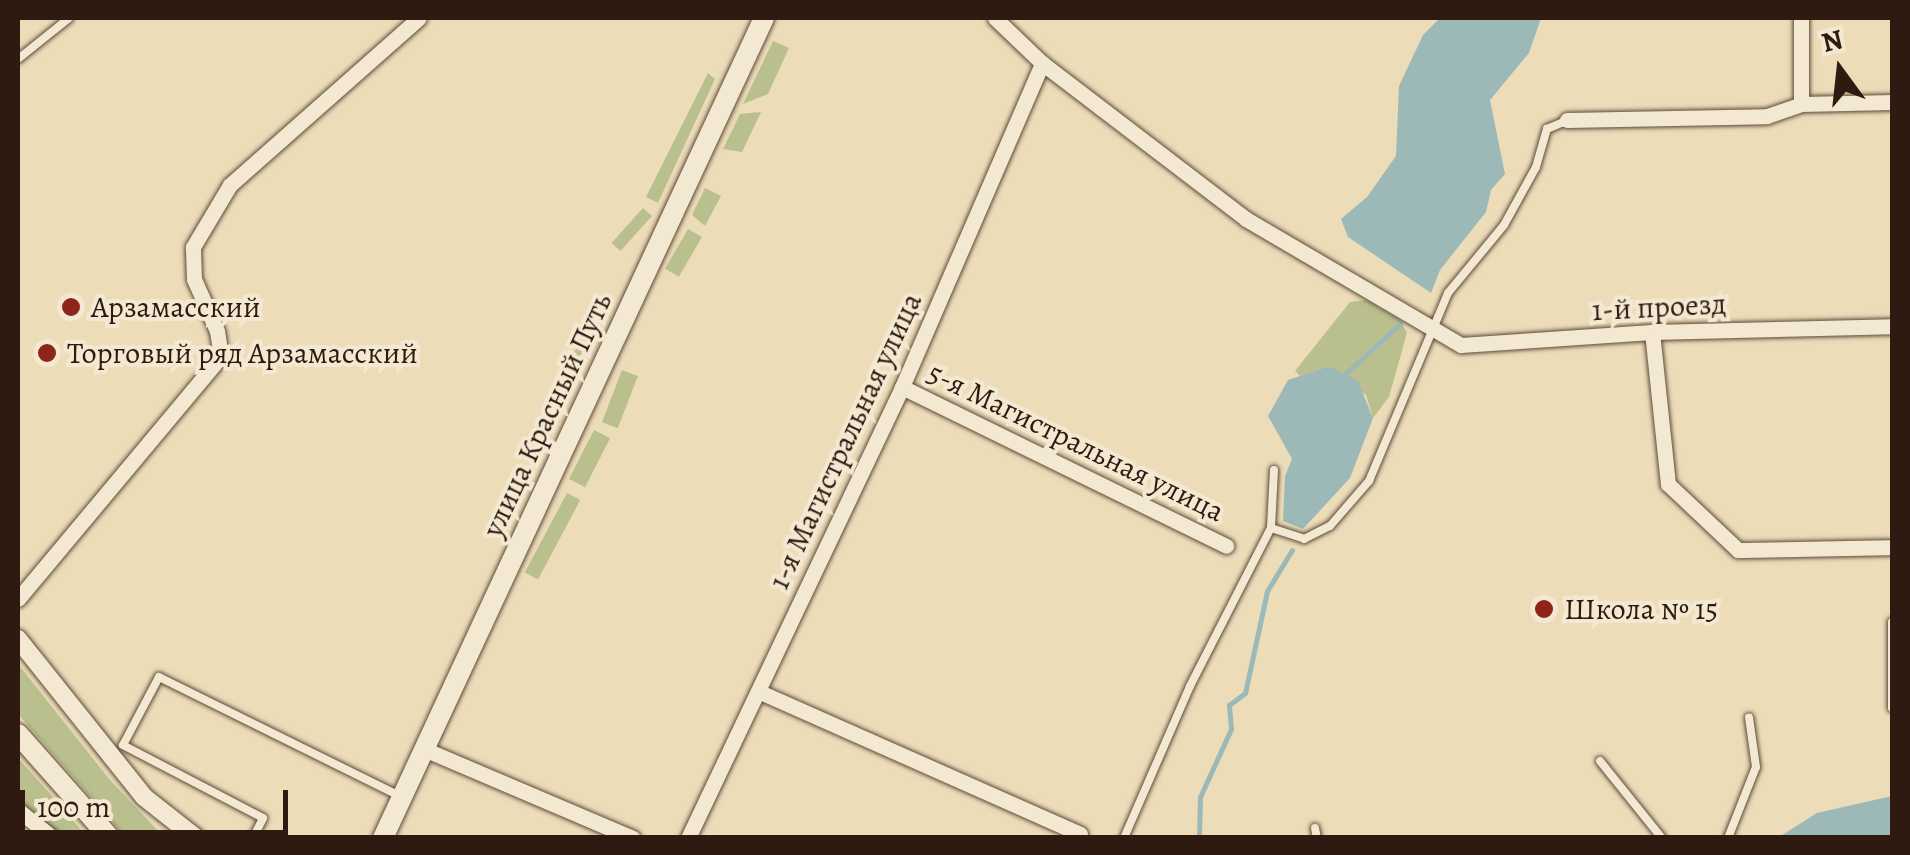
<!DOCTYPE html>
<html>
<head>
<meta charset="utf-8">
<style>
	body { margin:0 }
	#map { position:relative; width:1910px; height:855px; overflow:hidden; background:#ecdcb8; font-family:Alegreya,serif }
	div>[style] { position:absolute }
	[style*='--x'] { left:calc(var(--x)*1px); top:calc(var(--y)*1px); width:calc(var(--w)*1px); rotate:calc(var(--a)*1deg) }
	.green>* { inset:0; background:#b9c08e; transform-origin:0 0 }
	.water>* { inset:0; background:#9cb9b8 }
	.stream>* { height:5px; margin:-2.5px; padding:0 2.5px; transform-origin:2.5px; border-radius:2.5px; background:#9cb9b8 }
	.roads { filter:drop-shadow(0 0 2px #5e4a3a) drop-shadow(0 0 2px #5e4a3a) }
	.service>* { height:8px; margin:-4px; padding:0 4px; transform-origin:4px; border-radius:4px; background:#f3e8d1 }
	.minor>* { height:15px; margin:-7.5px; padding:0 7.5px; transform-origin:7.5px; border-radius:7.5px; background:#f3e8d1 }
	.tertiary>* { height:18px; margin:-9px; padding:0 9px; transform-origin:9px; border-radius:9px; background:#f3e8d1 }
	.secondary>* { height:20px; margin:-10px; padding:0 10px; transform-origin:10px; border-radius:10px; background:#f3e8d1 }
	.dots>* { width:28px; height:28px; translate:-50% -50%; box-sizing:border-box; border:5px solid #f3e8d1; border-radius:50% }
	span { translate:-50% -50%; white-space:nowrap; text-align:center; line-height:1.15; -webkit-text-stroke:8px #f3e8d1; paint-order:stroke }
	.poi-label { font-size:30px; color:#2e1a10 }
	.left { translate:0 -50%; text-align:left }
	.street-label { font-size:30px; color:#2e1a10 }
	.frame { position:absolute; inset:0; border:20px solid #2e1a10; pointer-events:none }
	.north { position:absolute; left:1790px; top:20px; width:100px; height:100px; -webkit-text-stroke:8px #f3e8d1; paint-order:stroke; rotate:345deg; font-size:28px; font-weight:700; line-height:40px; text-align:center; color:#2e1a10 }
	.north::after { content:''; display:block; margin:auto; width:35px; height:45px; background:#2e1a10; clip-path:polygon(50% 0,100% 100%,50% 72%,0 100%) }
	.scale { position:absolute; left:20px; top:790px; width:268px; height:45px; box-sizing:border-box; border:5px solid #2e1a10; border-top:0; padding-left:12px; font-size:30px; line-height:35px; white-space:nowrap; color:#2e1a10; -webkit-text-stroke:8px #f3e8d1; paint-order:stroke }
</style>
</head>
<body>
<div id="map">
	<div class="green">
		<i style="clip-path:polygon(773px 41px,789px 48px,768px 94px,743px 104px)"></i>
		<i style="clip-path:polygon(708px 73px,715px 79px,658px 203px,646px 197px)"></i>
		<i style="clip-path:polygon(761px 112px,742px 152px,723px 149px,740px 114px)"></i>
		<i style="clip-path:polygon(705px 188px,721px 196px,705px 226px,692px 215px)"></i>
		<i style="left:643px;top:208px;width:12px;height:47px;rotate:42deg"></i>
		<i style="left:688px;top:229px;width:16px;height:46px;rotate:30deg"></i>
		<i style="clip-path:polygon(1366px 300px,1400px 320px,1407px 333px,1389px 397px,1373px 418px,1366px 395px,1329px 366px,1300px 376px,1295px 371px,1350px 302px)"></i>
		<i style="clip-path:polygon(587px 326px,595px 332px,570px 372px,566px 369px)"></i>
		<i style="left:622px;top:370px;width:17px;height:56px;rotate:21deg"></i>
		<i style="left:594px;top:430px;width:18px;height:55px;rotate:27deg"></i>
		<i style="left:567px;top:493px;width:15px;height:90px;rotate:28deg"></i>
		<i style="clip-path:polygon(18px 664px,110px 780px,164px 837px,126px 837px,18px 714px)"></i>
		<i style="clip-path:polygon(18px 758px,60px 805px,87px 837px,61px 837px,18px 799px)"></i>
	</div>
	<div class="water">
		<i style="clip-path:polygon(1440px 18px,1541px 18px,1529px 53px,1490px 100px,1505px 174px,1491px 190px,1486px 212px,1440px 270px,1431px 293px,1348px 237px,1341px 219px,1367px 197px,1396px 156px,1399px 86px,1423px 35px)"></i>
		<i style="clip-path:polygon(1329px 366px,1358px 381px,1373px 418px,1350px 478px,1303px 529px,1283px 521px,1285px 476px,1292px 459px,1268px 416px,1288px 380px)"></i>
		<i style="clip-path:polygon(1892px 796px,1892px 837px,1779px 837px,1817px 813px)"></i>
	</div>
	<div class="stream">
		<i style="--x:1347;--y:372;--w:72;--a:-42.2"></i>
		<i style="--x:1199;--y:838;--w:41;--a:-88.6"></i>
		<i style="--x:1200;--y:797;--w:75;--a:-65.5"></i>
		<i style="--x:1231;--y:729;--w:24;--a:-95"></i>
		<i style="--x:1229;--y:705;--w:20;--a:-37"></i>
		<i style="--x:1245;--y:693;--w:104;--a:-77.8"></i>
		<i style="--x:1267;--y:591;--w:48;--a:-58.6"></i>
	</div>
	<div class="roads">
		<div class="service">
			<i style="--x:18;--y:59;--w:65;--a:-38.8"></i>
			<i style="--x:1274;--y:470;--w:58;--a:93"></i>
			<i style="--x:1271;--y:528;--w:35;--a:18"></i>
			<i style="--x:1304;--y:539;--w:29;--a:-27"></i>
			<i style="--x:1330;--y:526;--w:60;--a:-49.1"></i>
			<i style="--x:1369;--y:481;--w:204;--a:-67.2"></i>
			<i style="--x:1448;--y:293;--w:88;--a:-50.5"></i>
			<i style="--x:1504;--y:225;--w:66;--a:-61.1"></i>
			<i style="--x:1536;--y:167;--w:40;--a:-74"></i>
			<i style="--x:1547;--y:129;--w:21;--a:-23"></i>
			<i style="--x:1892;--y:622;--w:86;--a:90"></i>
			<i style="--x:1600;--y:761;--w:99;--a:51.2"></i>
			<i style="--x:1315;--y:828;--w:10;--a:79"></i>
			<i style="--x:253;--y:838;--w:22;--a:-63"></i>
			<i style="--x:263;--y:818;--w:158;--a:-152.5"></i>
			<i style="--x:123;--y:745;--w:77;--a:-62.1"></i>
			<i style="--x:159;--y:677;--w:271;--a:26.3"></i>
			<i style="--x:1124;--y:838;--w:166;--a:-66.5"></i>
			<i style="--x:1190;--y:686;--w:178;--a:-62.9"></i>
			<i style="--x:1728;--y:838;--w:76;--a:-68.5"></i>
			<i style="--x:1756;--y:767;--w:50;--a:-98"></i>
		</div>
		<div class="minor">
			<i style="--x:995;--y:18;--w:65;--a:43.8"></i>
			<i style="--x:1042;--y:63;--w:257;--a:37.4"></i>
			<i style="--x:1246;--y:219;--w:249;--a:30.4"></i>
			<i style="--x:1461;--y:345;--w:191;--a:-3.9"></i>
			<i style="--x:1652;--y:332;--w:240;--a:-1.4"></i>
			<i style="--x:1801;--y:18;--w:86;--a:90"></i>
			<i style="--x:1801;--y:104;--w:91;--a:-1.3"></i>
			<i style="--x:1567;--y:120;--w:200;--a:-1.1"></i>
			<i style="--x:1767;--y:116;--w:36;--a:-19"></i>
			<i style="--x:1652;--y:332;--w:153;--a:84"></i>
			<i style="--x:1668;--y:484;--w:96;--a:43.3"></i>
			<i style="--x:1738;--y:550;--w:154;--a:-1.1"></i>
			<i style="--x:902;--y:387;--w:361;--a:26.1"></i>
			<i style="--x:18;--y:599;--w:317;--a:-50.1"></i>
			<i style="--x:221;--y:356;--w:25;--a:-99"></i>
			<i style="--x:217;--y:331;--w:57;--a:-113.9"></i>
			<i style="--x:194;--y:279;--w:32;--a:-92"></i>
			<i style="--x:193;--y:247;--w:72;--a:-59.2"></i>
			<i style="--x:230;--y:185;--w:252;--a:-41.5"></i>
			<i style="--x:760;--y:692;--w:350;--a:23.9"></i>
			<i style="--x:424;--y:749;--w:227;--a:23.1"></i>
			<i style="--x:18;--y:810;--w:45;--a:38.7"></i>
			<i style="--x:688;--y:838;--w:499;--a:-64.6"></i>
			<i style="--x:902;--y:387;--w:353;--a:-66.6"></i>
		</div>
		<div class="tertiary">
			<i style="--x:18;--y:639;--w:202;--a:51.4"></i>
			<i style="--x:144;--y:797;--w:66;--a:38.3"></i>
		</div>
		<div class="secondary">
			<i style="--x:18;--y:734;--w:139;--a:48.5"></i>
			<i style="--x:383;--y:838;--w:904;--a:-65.08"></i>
		</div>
	</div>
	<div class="dots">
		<i style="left:71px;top:307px;background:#8f2418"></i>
		<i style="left:47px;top:353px;background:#8f2418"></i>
		<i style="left:1544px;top:609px;background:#8f2418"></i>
	</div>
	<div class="poi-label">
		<span class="left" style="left:91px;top:307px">Арзамасский</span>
		<span class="left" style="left:67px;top:353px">Торговый ряд Арзамасский</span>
		<span class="left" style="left:1564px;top:609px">Школа № 15</span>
	</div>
	<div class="street-label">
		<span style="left:1659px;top:307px;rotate:-3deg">1-й проезд</span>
		<span style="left:547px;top:415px;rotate:-65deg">улица Красный Путь</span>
		<span style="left:845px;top:441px;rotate:-65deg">1-я Магистральная улица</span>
		<span style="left:1076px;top:442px;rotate:26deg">5-я Магистральная улица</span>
	</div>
	<div class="frame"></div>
	<div class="north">N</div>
	<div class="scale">100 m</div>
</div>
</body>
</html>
